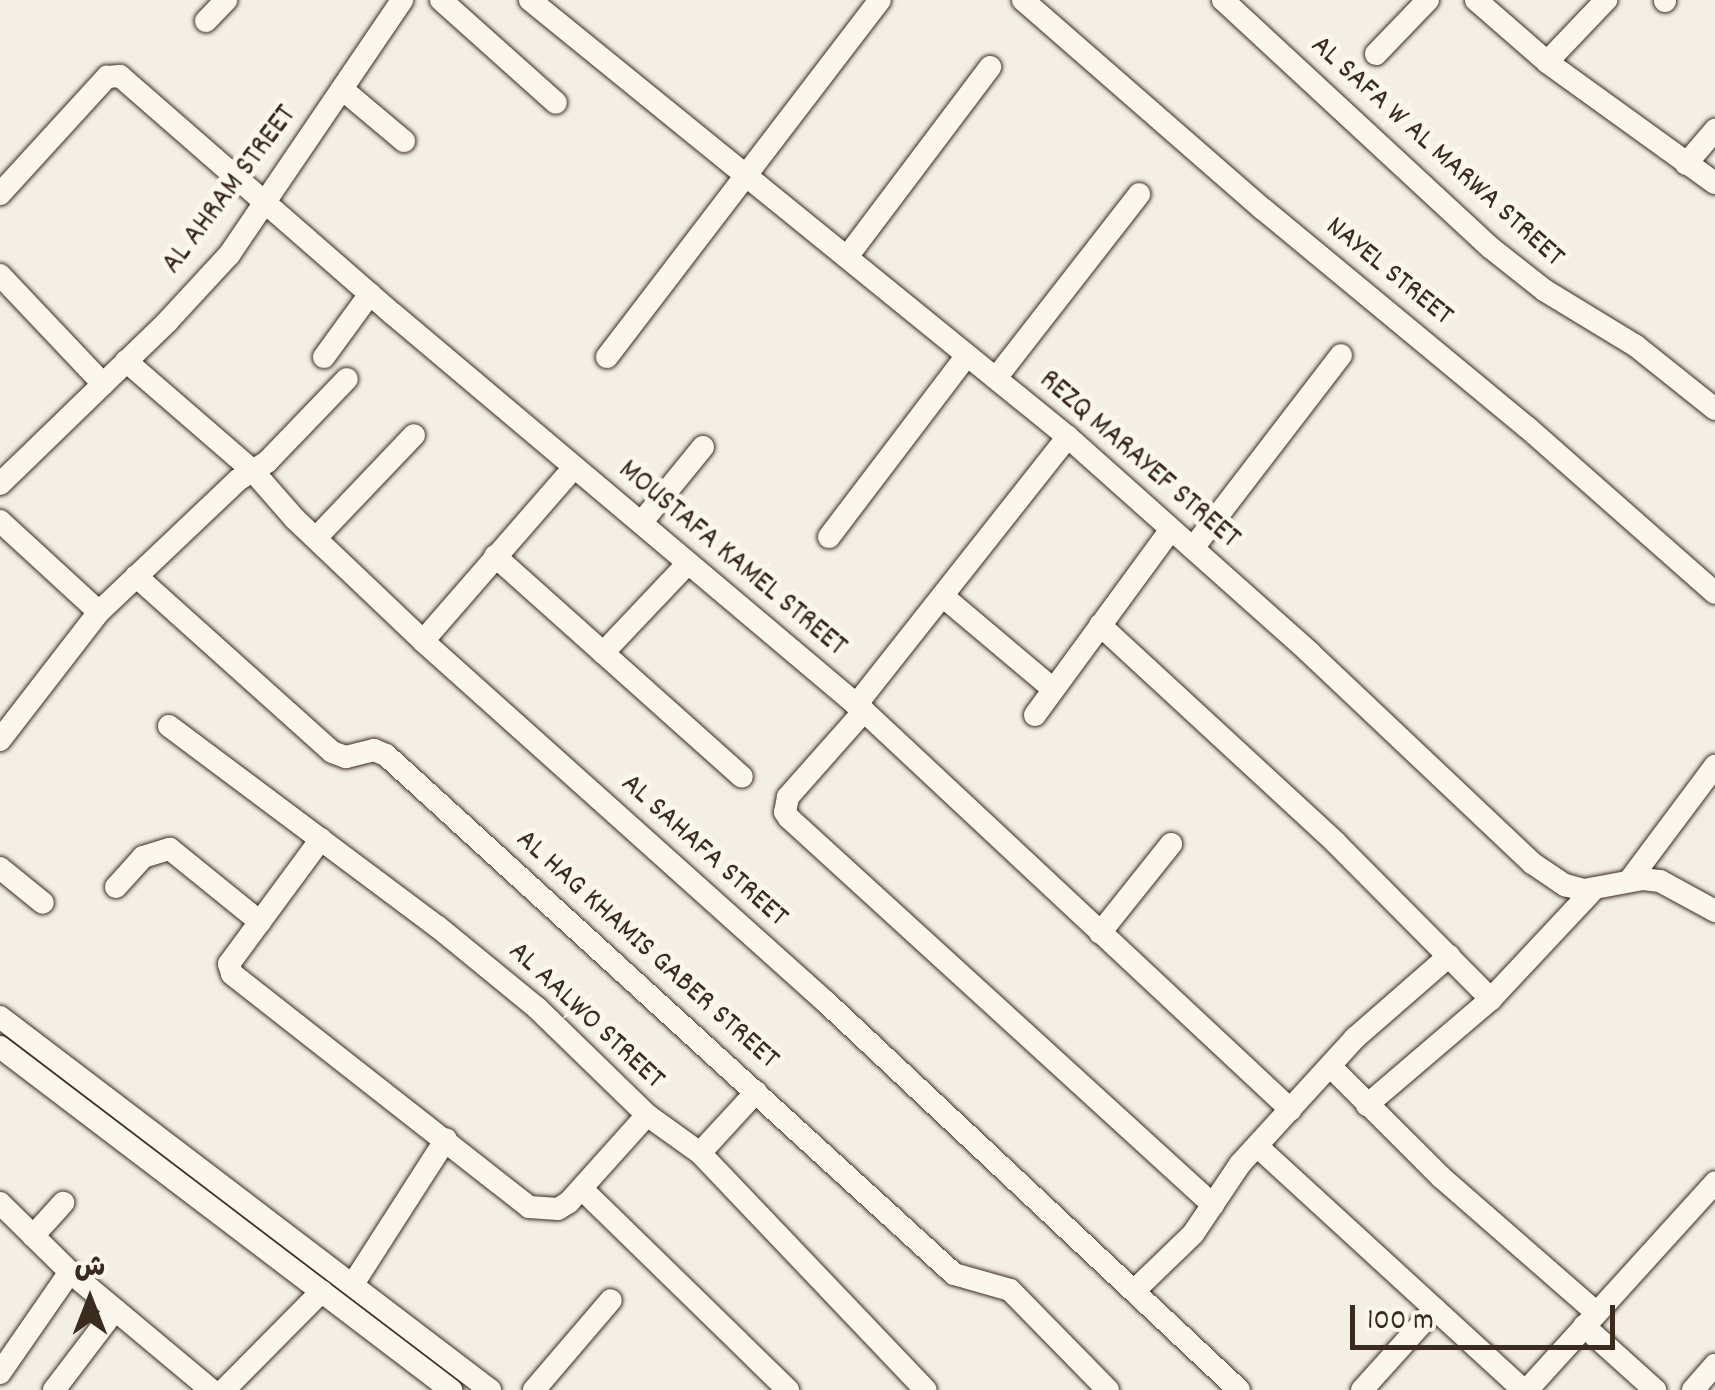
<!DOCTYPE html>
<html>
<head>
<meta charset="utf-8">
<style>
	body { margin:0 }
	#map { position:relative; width:1715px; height:1390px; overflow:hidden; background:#f3efe4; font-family:Dekko,"Playpen Sans Arabic",sans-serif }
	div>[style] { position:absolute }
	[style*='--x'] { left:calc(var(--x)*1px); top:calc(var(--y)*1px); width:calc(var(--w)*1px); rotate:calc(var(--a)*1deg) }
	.roads { filter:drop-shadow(0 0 2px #3b2a1e) drop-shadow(0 0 2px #3b2a1e) }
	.minor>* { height:22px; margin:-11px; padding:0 11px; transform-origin:11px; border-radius:11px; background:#fbf7ec }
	span { translate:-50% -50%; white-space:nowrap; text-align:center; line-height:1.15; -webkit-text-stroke:10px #fbf7ec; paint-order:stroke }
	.street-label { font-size:30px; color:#3b2a1e }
	.north { position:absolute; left:40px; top:1250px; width:100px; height:100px; -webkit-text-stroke:8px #fbf7ec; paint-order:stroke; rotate:0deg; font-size:28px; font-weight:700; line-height:40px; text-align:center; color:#3b2a1e }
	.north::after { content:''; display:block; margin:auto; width:35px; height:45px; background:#3b2a1e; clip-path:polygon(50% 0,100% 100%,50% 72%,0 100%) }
	.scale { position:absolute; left:1350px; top:1305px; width:265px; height:45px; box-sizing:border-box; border:5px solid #3b2a1e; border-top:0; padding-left:12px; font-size:30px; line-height:35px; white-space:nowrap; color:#3b2a1e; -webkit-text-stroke:8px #fbf7ec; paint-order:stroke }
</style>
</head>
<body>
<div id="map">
	<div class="roads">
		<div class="minor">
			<i style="--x:441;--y:0;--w:154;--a:41.8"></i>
			<i style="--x:530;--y:0;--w:693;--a:39.09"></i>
			<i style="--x:1068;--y:437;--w:323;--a:41.7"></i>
			<i style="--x:1309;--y:652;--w:307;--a:43.4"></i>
			<i style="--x:1532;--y:863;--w:40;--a:34"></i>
			<i style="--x:1565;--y:885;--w:20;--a:15"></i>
			<i style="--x:1584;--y:890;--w:60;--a:-10.6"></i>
			<i style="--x:1643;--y:879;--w:17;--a:7"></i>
			<i style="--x:1660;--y:881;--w:63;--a:28.6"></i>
			<i style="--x:1023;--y:0;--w:318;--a:41.1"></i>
			<i style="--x:1263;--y:209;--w:344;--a:39.6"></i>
			<i style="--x:1528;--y:428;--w:249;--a:41.4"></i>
			<i style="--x:1223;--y:0;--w:365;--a:42.8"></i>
			<i style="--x:1491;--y:248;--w:68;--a:38.4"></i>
			<i style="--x:1544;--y:290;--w:108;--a:31.3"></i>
			<i style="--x:1636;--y:346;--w:101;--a:38.6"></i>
			<i style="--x:1476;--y:0;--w:94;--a:41.1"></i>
			<i style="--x:1547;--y:62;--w:207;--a:35.8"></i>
			<i style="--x:1665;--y:1;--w:1;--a:-90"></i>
			<i style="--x:206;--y:21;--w:29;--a:-46"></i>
			<i style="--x:1376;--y:54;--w:75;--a:-46.1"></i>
			<i style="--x:1547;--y:62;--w:86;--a:-46.4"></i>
			<i style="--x:342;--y:89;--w:81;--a:40"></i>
			<i style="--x:1686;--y:164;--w:45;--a:-49.5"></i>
			<i style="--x:0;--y:194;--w:159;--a:-47.6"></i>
			<i style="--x:107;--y:77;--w:13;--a:-4"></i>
			<i style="--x:120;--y:76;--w:362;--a:41.1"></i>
			<i style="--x:393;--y:314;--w:616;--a:40.13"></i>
			<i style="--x:864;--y:711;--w:584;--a:43.06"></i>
			<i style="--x:847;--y:257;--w:238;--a:-53"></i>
			<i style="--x:0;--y:275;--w:150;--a:46.6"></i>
			<i style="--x:324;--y:357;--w:78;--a:-53.9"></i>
			<i style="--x:607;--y:357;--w:449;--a:-52.6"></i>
			<i style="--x:126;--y:361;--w:168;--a:40.9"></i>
			<i style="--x:253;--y:471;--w:64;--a:48.8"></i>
			<i style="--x:295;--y:519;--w:177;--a:43.6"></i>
			<i style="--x:423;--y:641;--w:542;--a:41.86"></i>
			<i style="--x:827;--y:1003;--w:565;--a:43.21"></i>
			<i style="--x:996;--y:378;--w:233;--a:-52.1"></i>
			<i style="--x:0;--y:484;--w:234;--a:-44.1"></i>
			<i style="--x:168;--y:321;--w:90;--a:-47.3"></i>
			<i style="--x:229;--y:255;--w:308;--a:-55.8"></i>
			<i style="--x:0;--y:521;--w:134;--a:42.6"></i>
			<i style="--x:641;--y:523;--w:98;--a:-50.8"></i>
			<i style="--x:829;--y:537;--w:228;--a:-52.8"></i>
			<i style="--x:316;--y:538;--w:142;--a:-46.4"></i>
			<i style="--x:1193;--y:548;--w:243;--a:-52.5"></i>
			<i style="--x:495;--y:556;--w:331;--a:41.8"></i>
			<i style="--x:136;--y:576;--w:263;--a:41.9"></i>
			<i style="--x:332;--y:752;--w:15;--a:20"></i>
			<i style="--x:346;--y:757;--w:29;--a:-14"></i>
			<i style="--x:374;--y:750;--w:13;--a:23"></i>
			<i style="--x:386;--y:755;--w:769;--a:42.42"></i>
			<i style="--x:954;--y:1274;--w:58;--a:15.9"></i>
			<i style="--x:1010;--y:1290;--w:140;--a:45.6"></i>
			<i style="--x:945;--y:598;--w:141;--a:40.1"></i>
			<i style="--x:1100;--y:625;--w:321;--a:42.7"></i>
			<i style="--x:1336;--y:843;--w:220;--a:45.2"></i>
			<i style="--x:423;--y:641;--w:230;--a:-49"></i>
			<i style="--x:603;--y:653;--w:124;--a:-46.6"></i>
			<i style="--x:856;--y:705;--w:342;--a:-51.7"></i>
			<i style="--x:864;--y:711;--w:115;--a:131.5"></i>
			<i style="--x:788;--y:797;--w:15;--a:101"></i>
			<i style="--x:785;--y:812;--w:7;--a:56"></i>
			<i style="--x:789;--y:818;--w:574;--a:42.39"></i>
			<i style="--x:1035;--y:715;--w:230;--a:-53.8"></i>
			<i style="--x:169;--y:726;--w:336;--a:36.8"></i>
			<i style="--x:438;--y:927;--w:128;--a:39.3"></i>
			<i style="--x:537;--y:1008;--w:153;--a:44.2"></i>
			<i style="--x:647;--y:1115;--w:65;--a:35.6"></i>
			<i style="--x:700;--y:1153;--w:327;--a:46.4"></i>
			<i style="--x:0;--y:740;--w:162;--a:-52.3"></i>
			<i style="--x:99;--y:612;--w:192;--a:-43.5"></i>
			<i style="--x:238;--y:480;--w:34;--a:-32"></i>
			<i style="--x:267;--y:462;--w:115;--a:-46.1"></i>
			<i style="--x:321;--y:839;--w:155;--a:126.4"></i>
			<i style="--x:229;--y:964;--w:10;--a:73"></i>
			<i style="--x:232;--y:974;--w:377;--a:38.1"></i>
			<i style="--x:529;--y:1207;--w:29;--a:4"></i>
			<i style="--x:558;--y:1209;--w:13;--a:-32"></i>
			<i style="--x:569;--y:1202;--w:117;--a:-48.1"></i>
			<i style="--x:0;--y:868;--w:55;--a:39.1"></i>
			<i style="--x:1629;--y:881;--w:144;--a:-53.2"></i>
			<i style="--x:116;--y:887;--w:40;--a:-48"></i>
			<i style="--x:143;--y:857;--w:28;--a:-17"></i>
			<i style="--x:170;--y:849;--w:116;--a:39"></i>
			<i style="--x:1100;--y:933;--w:114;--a:-51.4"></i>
			<i style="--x:0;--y:1017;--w:616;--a:37.28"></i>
			<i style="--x:0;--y:1047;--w:567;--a:37.25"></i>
			<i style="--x:1332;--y:1068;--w:154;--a:45"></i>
			<i style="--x:1441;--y:1177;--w:206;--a:41.1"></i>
			<i style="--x:1367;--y:1105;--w:163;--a:-40.5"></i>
			<i style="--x:1491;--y:999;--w:151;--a:-46.9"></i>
			<i style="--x:1257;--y:1146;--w:361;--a:42.5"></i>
			<i style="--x:700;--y:1153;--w:83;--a:-47.4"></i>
			<i style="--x:582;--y:1189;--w:288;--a:44.3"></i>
			<i style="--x:0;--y:1203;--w:98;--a:44.6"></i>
			<i style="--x:70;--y:1272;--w:184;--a:39.9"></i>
			<i style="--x:33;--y:1236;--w:45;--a:-47.7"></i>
			<i style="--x:353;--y:1284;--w:172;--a:-57.3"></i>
			<i style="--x:1135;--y:1290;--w:81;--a:-44"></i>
			<i style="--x:1193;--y:1234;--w:84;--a:-56.1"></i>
			<i style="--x:1240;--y:1164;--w:171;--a:-47.6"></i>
			<i style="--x:1355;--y:1038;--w:125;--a:-41.1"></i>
			<i style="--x:1584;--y:1326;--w:96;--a:42"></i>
			<i style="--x:0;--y:1373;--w:123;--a:-55.3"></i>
			<i style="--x:54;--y:1390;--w:101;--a:-52.7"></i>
			<i style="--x:224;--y:1390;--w:139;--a:-45.3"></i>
			<i style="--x:534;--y:1390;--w:118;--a:-49.5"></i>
			<i style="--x:1362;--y:1390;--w:109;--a:-48"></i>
			<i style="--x:1527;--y:1390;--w:280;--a:-47.8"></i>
			<i style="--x:1693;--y:1390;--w:33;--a:-49"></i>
		</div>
	</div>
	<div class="street-label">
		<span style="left:1436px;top:153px;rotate:42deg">AL SAFA W AL MARWA STREET</span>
		<span style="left:231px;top:191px;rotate:-53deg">AL AHRAM STREET</span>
		<span style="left:1388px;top:273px;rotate:39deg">NAYEL STREET</span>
		<span style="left:1138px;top:461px;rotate:41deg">REZQ MARAYEF STREET</span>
		<span style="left:731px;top:560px;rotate:40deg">MOUSTAFA KAMEL STREET</span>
		<span style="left:703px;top:852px;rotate:42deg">AL SAHAFA STREET</span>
		<span style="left:646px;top:951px;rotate:42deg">AL HAG KHAMIS GABER STREET</span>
		<span style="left:585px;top:1017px;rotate:43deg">AL AALWO STREET</span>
	</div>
	<div class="north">ش</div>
	<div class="scale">100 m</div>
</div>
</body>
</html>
